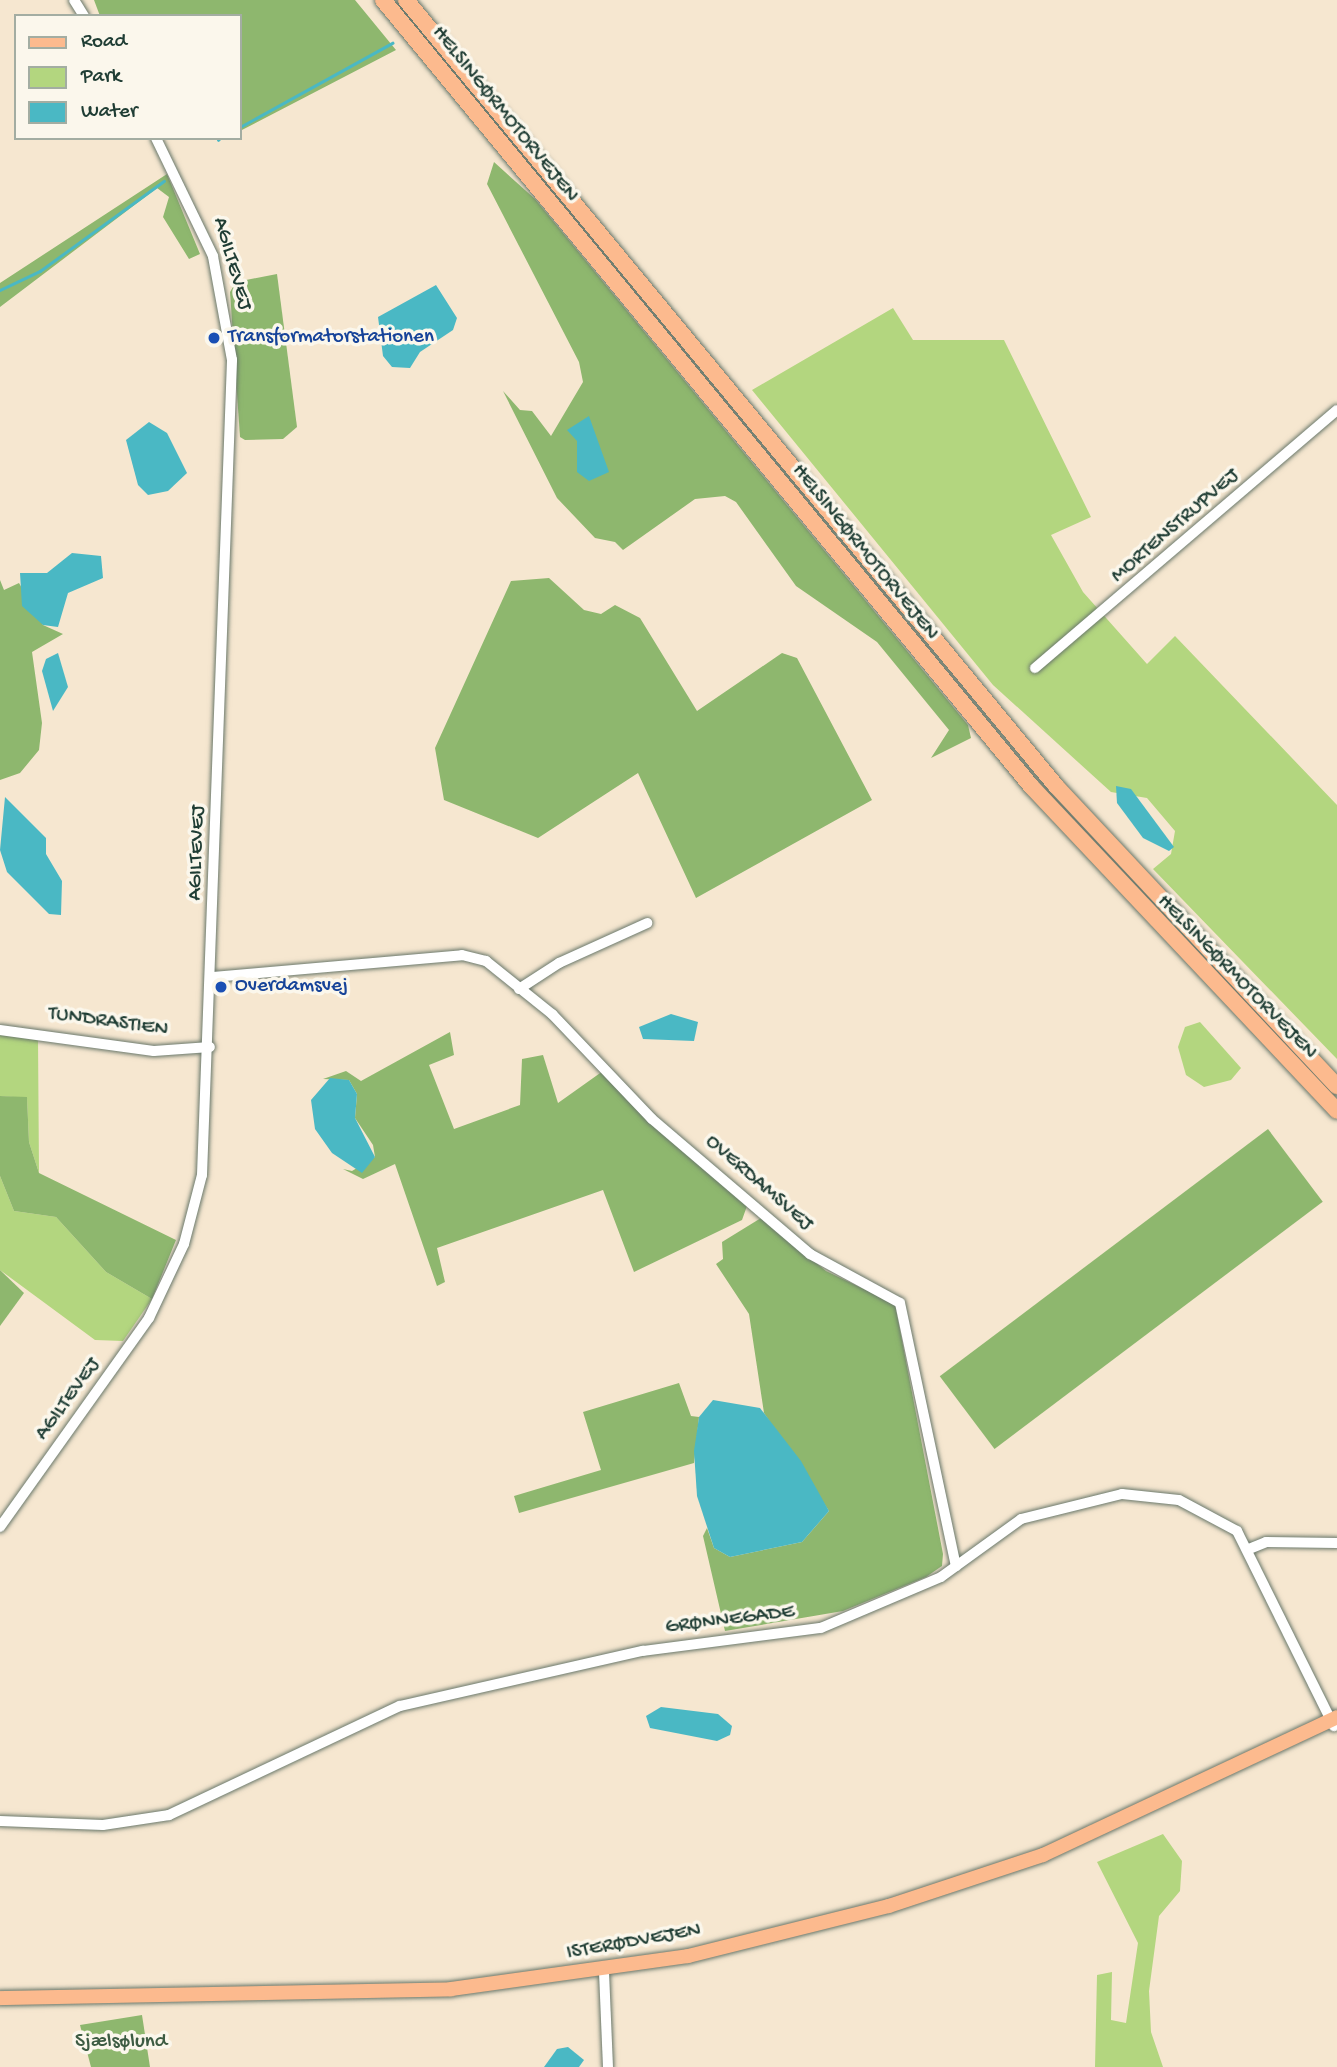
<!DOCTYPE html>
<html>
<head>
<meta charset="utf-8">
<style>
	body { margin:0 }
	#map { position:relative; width:1337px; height:2067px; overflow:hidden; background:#f6e7d0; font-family:"Gochi Hand",sans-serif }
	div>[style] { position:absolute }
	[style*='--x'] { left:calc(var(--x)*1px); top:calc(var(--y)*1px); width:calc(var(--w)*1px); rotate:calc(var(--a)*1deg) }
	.green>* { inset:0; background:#b3d67f }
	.forest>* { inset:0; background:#8eb76e; transform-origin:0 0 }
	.water>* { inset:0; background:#4ab8c4 }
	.stream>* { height:2.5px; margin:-1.25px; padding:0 1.25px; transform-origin:1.25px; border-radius:1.25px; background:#4ab8c4 }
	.roads { filter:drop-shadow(0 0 2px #6a786b) drop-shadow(0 0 2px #6a786b) }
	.minor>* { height:10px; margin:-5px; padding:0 5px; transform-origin:5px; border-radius:5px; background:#fff }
	.major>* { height:14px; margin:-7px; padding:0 7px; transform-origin:7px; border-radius:7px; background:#fcba8e }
	.highway>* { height:16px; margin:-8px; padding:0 8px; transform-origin:8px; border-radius:8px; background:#fcba8e }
	.dots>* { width:19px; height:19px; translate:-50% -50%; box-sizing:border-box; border:4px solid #fbf7ec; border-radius:50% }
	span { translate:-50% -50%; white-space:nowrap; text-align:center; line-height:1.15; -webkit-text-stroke:7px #fbf7ec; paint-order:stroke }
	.street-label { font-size:21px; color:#1f3d34 }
	.transit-label { font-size:21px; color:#164399 }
	.left { translate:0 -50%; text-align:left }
	.park-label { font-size:21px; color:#3d5c43 }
	.legend { position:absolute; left:14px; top:14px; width:228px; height:126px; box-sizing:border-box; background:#fbf7ec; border:2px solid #a3ada2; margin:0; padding:9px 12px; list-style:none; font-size:21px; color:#1f3d34 }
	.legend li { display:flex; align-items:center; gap:14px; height:35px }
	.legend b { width:35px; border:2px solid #a3ada2 }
</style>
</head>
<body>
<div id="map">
	<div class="green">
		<i style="clip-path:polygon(893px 308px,913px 340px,1004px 340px,1091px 517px,1051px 535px,1083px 592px,1147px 664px,1175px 636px,1337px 805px,1337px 1059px,1153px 869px,1171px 854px,1175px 831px,1147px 798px,1111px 792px,993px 685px,752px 390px)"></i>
		<i style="clip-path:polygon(1200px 1022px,1241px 1068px,1231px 1080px,1204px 1087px,1186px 1075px,1178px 1047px,1185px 1027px)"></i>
		<i style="clip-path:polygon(0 1033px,38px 1038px,39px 1173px,29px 1142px,27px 1098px,0 1096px)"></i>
		<i style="clip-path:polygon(0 1176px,14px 1211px,56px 1217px,106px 1272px,152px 1299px,123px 1341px,95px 1340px,0 1270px)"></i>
		<i style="clip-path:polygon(1163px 1834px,1182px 1861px,1180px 1891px,1159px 1916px,1149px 1991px,1151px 2032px,1163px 2067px,1095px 2067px,1097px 1975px,1112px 1972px,1111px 2020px,1126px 2023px,1138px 1943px,1097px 1862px)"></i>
	</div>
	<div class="forest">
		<i style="clip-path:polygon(94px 0,355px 0,396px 50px,240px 131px,240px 16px,100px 16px)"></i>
		<i style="clip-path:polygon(494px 162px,535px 199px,968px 725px,971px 738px,931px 758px,949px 730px,877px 642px,796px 586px,736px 502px,725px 496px,695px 499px,623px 550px,615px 542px,595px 538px,557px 498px,503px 391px,520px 410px,532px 411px,551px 436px,583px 382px,579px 362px,487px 184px)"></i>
		<i style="clip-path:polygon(167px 174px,200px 254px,189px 259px,163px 217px,169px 197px,157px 188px,0 307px,0 283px)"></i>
		<i style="clip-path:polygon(277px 274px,297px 427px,283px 439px,245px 440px,240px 437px,230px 292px,236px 282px)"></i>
		<i style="clip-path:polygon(549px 578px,584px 610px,601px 614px,615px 605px,640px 618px,697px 711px,782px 653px,797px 658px,872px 800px,696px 898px,638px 773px,538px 838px,444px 800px,435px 748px,511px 581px)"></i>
		<i style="clip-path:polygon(0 580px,4px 590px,19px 583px,43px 625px,63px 634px,32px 652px,42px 723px,39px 750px,20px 773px,0 780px)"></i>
		<i style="clip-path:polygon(450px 1032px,454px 1055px,429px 1065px,454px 1129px,520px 1105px,522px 1059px,543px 1055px,558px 1103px,603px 1071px,747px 1206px,742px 1220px,634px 1272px,603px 1190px,437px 1248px,445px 1282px,437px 1286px,395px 1164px,363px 1179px,343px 1169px,352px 1171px,375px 1157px,373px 1145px,355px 1118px,357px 1094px,349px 1080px,323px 1079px,346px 1071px,361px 1081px)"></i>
		<i style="clip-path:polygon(0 1096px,27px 1097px,29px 1142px,39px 1173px,176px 1240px,152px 1299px,106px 1272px,56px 1217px,14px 1211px,0 1176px)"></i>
		<i style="left:1268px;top:1129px;width:91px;height:411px;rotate:53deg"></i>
		<i style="clip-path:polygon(761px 1218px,826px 1271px,895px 1304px,943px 1554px,942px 1566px,926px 1577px,843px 1611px,725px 1631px,703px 1536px,707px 1528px,714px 1548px,730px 1557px,802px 1542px,829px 1511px,764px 1413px,749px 1314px,716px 1264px,723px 1259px,722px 1242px)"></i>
		<i style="clip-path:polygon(0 1270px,24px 1293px,0 1326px)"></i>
		<i style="clip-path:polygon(679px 1383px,691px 1416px,699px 1417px,694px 1463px,519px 1513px,514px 1496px,601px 1470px,583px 1412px)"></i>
		<i style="clip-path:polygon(142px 2015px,150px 2067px,91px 2067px,80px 2025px)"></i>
	</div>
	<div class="water">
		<i style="clip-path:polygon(436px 285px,457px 318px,453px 330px,420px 352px,410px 368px,392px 367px,383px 356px,378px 317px)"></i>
		<i style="clip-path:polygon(589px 416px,609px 472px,589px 481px,577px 472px,577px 441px,567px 430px)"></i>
		<i style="clip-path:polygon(149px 422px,167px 433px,187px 473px,168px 491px,148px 495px,138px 485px,126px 440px)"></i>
		<i style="clip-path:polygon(72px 553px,101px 556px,103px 578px,68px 593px,58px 627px,43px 625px,22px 606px,20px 573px,47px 573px)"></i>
		<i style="clip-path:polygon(58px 653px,68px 687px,53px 711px,42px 671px,46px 659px)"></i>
		<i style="clip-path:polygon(1116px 786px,1131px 789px,1174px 847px,1169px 851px,1143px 838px,1117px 803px)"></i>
		<i style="clip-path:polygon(5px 797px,46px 838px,46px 854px,62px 881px,61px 915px,49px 914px,7px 872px,0 850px)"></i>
		<i style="clip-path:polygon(671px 1014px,698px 1022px,694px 1041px,643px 1039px,639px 1027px)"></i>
		<i style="clip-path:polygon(330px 1078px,349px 1080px,357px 1094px,355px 1118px,375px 1157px,362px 1173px,332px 1153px,315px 1129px,311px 1100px)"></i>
		<i style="clip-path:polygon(713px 1400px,760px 1408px,801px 1461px,829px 1511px,802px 1542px,730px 1557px,714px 1548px,697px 1496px,694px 1451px,699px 1417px)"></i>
		<i style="clip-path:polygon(661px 1707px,718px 1714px,732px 1726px,730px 1735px,717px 1741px,650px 1728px,646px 1716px)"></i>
		<i style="clip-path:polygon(568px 2047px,584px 2060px,579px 2067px,544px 2067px,557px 2049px)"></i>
	</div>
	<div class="stream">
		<i style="--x:240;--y:127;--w:174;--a:-28.9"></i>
		<i style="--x:218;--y:140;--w:3;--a:-45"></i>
		<i style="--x:0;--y:290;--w:44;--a:-25.4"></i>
		<i style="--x:40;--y:271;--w:153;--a:-36"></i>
	</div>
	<div class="roads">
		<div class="minor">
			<i style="--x:74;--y:0;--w:19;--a:58"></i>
			<i style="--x:1035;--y:668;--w:397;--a:-40.5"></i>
			<i style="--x:213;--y:977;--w:250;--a:-5"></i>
			<i style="--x:462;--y:955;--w:25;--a:14"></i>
			<i style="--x:486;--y:961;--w:85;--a:38.8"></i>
			<i style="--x:552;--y:1014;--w:145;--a:46.4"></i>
			<i style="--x:652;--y:1119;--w:208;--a:40.5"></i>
			<i style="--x:810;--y:1254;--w:102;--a:28.6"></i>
			<i style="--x:900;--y:1303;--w:269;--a:78"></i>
			<i style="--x:519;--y:989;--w:48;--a:-33"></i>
			<i style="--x:559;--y:963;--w:97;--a:-24.4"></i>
			<i style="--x:0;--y:1030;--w:155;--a:7.8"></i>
			<i style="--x:154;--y:1051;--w:56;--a:-4.1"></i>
			<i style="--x:0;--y:1527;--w:257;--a:-54.5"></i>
			<i style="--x:149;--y:1318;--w:82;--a:-64.7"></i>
			<i style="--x:184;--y:1244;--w:71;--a:-75.4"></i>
			<i style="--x:202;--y:1175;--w:816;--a:-87.89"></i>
			<i style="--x:232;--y:360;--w:106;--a:-100.4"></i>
			<i style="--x:213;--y:256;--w:131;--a:-115.8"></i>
			<i style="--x:1249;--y:1549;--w:18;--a:-22"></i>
			<i style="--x:1266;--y:1542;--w:71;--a:0.8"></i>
			<i style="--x:0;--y:1821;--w:103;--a:2.2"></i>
			<i style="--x:103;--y:1825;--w:67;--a:-8.6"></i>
			<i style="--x:169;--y:1815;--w:255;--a:-25.3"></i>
			<i style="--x:400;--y:1706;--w:249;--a:-12.8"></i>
			<i style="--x:643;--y:1651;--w:179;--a:-7.4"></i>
			<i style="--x:821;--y:1628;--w:130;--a:-23"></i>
			<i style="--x:941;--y:1577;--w:99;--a:-35.9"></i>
			<i style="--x:1021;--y:1519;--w:104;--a:-13.9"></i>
			<i style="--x:1122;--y:1494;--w:57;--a:6"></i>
			<i style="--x:1179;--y:1500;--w:66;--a:28.1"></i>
			<i style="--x:1237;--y:1531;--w:218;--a:63.6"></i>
			<i style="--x:604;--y:1972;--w:95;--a:87.6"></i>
		</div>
		<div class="major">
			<i style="--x:0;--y:1998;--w:451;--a:-1.1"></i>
			<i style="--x:451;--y:1989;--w:239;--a:-7.9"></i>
			<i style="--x:688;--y:1956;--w:207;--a:-14"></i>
			<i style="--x:889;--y:1906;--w:162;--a:-18.3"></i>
			<i style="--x:1043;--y:1855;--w:325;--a:-25.1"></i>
		</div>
		<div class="highway">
			<i style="--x:383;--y:0;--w:1019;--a:50.5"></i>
			<i style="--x:1031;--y:786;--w:446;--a:46.7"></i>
			<i style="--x:406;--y:0;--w:1020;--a:50.41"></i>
			<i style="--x:1056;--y:786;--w:411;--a:46.9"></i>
		</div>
	</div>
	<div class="dots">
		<i style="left:214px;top:338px;background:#1a4fb4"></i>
		<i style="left:221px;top:987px;background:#1a4fb4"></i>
	</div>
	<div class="street-label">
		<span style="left:504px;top:115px;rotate:51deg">HELSINGØRMOTORVEJEN</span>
		<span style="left:231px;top:264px;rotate:74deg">AGILTEVEJ</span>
		<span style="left:1176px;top:527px;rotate:-41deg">MORTENSTRUPVEJ</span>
		<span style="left:864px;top:553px;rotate:51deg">HELSINGØRMOTORVEJEN</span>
		<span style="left:198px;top:853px;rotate:-88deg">AGILTEVEJ</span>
		<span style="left:1236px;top:978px;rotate:46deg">HELSINGØRMOTORVEJEN</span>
		<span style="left:108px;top:1023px;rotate:8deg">TUNDRASTIEN</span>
		<span style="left:758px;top:1184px;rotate:41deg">OVERDAMSVEJ</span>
		<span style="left:69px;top:1400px;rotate:-54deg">AGILTEVEJ</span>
		<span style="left:730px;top:1621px;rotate:-7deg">GRØNNEGADE</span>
		<span style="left:634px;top:1943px;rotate:-10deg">ISTERØDVEJEN</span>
	</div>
	<div class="transit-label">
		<span class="left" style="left:228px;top:338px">Transformatorstationen</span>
		<span class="left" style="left:235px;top:987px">Overdamsvej</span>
	</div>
	<div class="park-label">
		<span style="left:121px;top:2043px">Sjælsølund</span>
	</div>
	<ul class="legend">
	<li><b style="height:9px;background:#fcba8e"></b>Road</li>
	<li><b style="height:19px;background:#b3d67f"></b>Park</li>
	<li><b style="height:19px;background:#4ab8c4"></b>Water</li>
	</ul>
</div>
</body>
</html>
